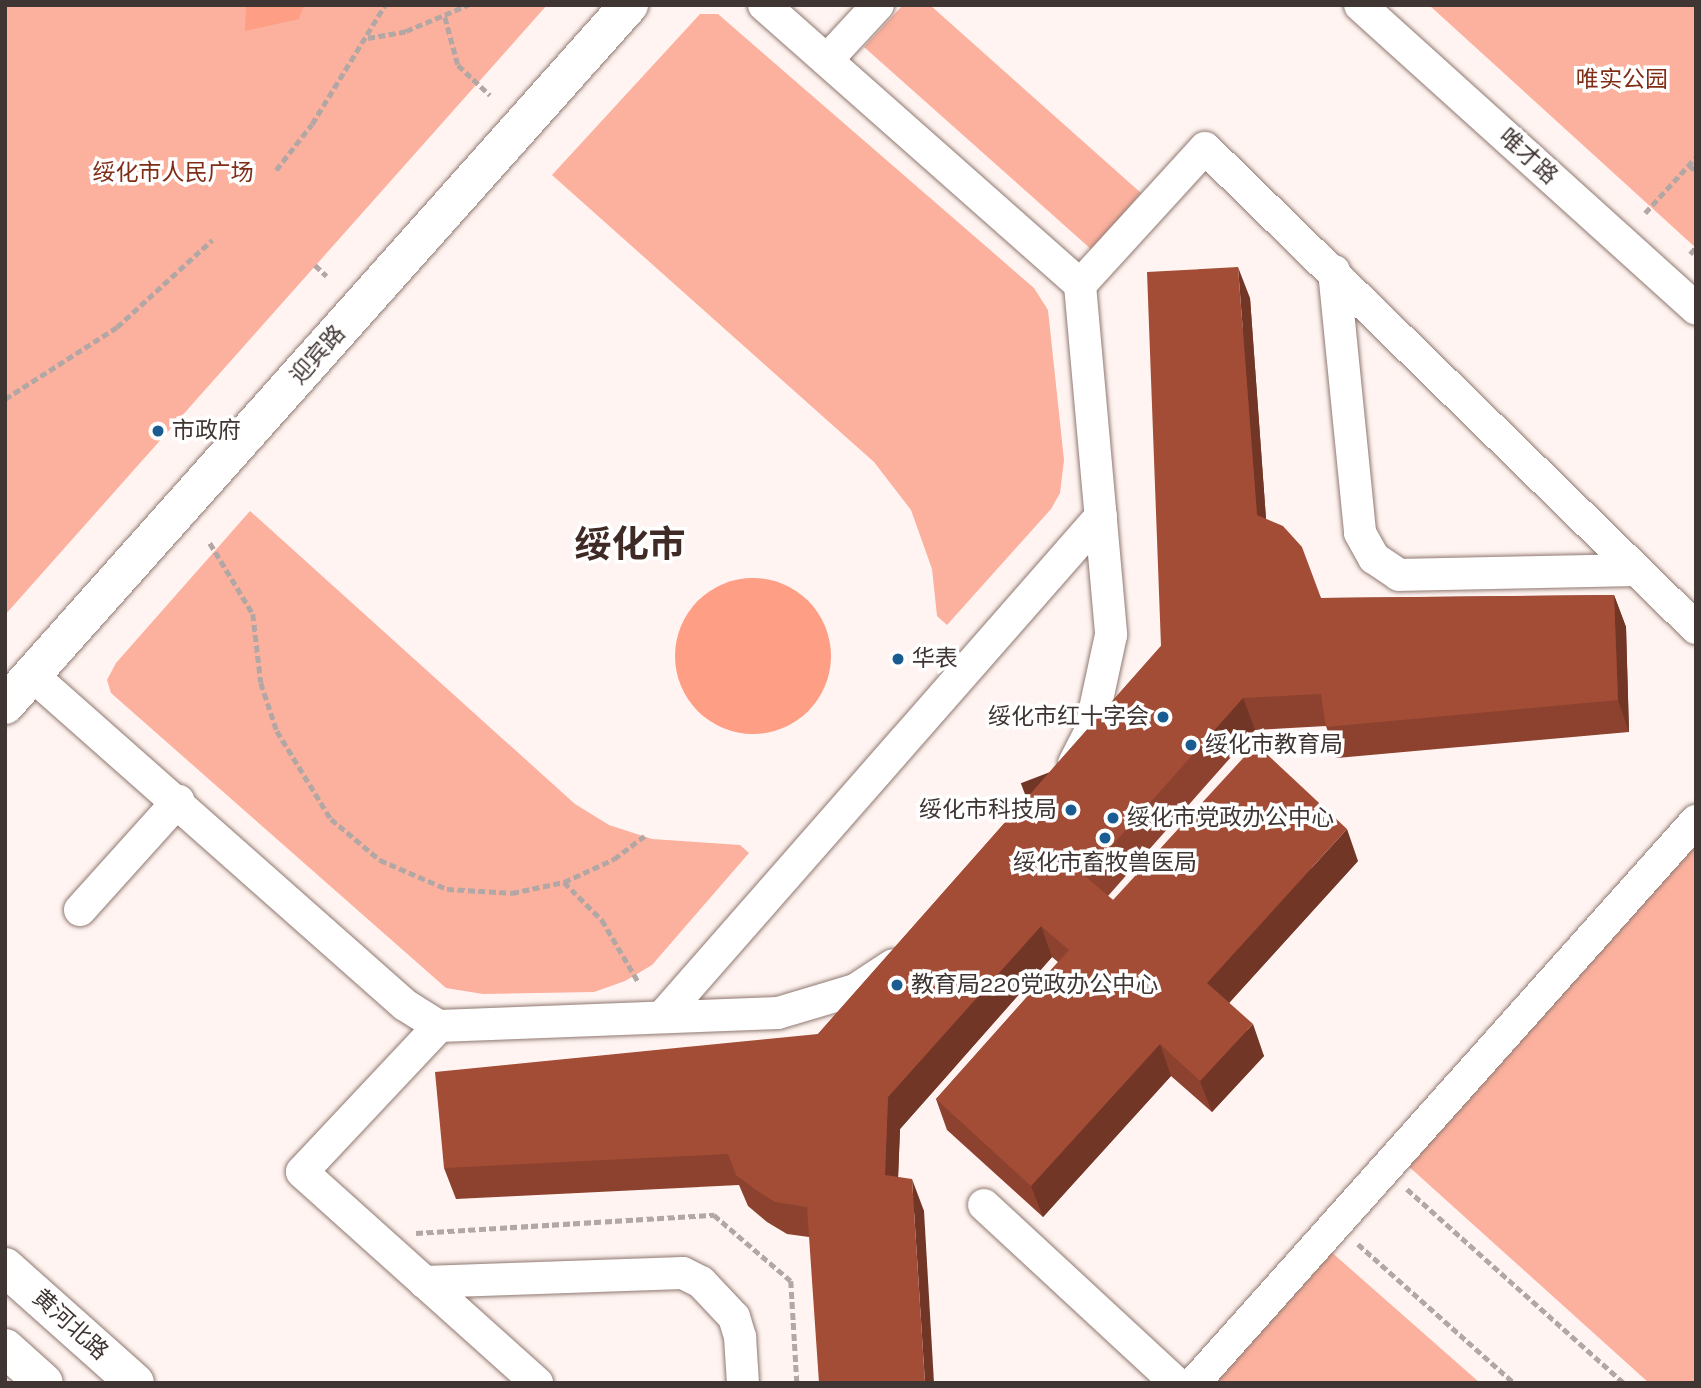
<!DOCTYPE html>
<html>
<head>
<meta charset="utf-8">
<style>
	body { margin:0 }
	#map { position:relative; width:1701px; height:1388px; overflow:hidden; background:#fff4f1; font-family:Karla,"Noto Sans SC",sans-serif }
	div>[style] { position:absolute }
	[style*='--x'] { left:calc(var(--x)*1px); top:calc(var(--y)*1px); width:calc(var(--w)*1px); rotate:calc(var(--a)*1deg) }
	.green>* { inset:0; background:#fbb19e }
	.water>* { inset:0; background:#fd9e85 }
	.round { border-radius:50% }
	.path>* { height:4.5px; margin-top:-2.25px; transform-origin:0; background:repeating-linear-gradient(90deg,#b2a7a4 0 7px,transparent 0 10.5px) }
	.roads { filter:drop-shadow(0 0 2px #907871) drop-shadow(0 0 2px #907871) }
	.minor>* { height:32px; margin:-16px; padding:0 16px; transform-origin:16px; border-radius:16px; background:#fff }
	.major>* { height:38px; margin:-19px; padding:0 19px; transform-origin:19px; border-radius:19px; background:#fff }
	.wall>* { inset:0; background:#8c422f }
	.shaded-wall>* { inset:0; background:#723626; transform-origin:0 0 }
	.building>* { inset:0; background:#a34d37 }
	.dots>* { width:19px; height:19px; translate:-50% -50%; box-sizing:border-box; border:4px solid #fff; border-radius:50% }
	span { translate:-50% -50%; white-space:nowrap; text-align:center; line-height:1.15; -webkit-text-stroke:7px #fff; paint-order:stroke }
	.park-label { font-size:23px; color:#802d17 }
	.street-label { font-size:23px; color:#3f3532 }
	.poi-label { font-size:23px; color:#3f3532 }
	.left { translate:0 -50%; text-align:left }
	.right { translate:-100% -50%; text-align:right }
	.town-label { font-size:37px; color:#3f2a25; font-weight:700 }
	.frame { position:absolute; inset:0; border:7px solid #3f3532; pointer-events:none }
</style>
</head>
<body>
<div id="map">
	<div class="green">
		<i style="clip-path:polygon(5px 5px,547px 5px,5px 615px)"></i>
		<i style="clip-path:polygon(930px 5px,1141px 193px,1092px 250px,864px 47px,902px 6px)"></i>
		<i style="clip-path:polygon(1429px 5px,1696px 5px,1696px 248px)"></i>
		<i style="clip-path:polygon(700px 14px,718px 14px,1034px 288px,1048px 310px,1064px 460px,1060px 493px,1051px 509px,947px 625px,937px 616px,932px 569px,911px 510px,874px 462px,552px 175px)"></i>
		<i style="clip-path:polygon(250px 511px,575px 804px,609px 825px,652px 839px,740px 845px,749px 853px,652px 965px,625px 981px,594px 992px,483px 994px,446px 988px,111px 693px,107px 680px,116px 663px)"></i>
		<i style="clip-path:polygon(1696px 845px,1696px 1383px,1649px 1383px,1406px 1164px)"></i>
		<i style="clip-path:polygon(1329px 1250px,1480px 1383px,1211px 1383px)"></i>
	</div>
	<div class="water">
		<i style="clip-path:polygon(246px 5px,304px 5px,299px 19px,245px 31px)"></i>
		<i class="round" style="left:675px;top:578px;width:156px;height:156px"></i>
	</div>
	<div class="path">
		<i style="--x:445;--y:17;--w:50;--a:74.8"></i>
		<i style="--x:458;--y:65;--w:44;--a:43.2"></i>
		<i style="--x:368;--y:38;--w:39;--a:-10"></i>
		<i style="--x:406;--y:31;--w:67;--a:-22.8"></i>
		<i style="--x:1689;--y:165;--w:9;--a:41"></i>
		<i style="--x:276;--y:170;--w:58;--a:-52"></i>
		<i style="--x:312;--y:124;--w:140;--a:-58.5"></i>
		<i style="--x:1645;--y:213;--w:76;--a:-47.7"></i>
		<i style="--x:1690;--y:254;--w:9;--a:-49"></i>
		<i style="--x:315;--y:265;--w:16;--a:43"></i>
		<i style="--x:5;--y:399;--w:133;--a:-32.7"></i>
		<i style="--x:117;--y:327;--w:129;--a:-42.5"></i>
		<i style="--x:210;--y:543;--w:83;--a:58.8"></i>
		<i style="--x:253;--y:614;--w:69;--a:83.4"></i>
		<i style="--x:261;--y:683;--w:51;--a:71.6"></i>
		<i style="--x:277;--y:731;--w:103;--a:58.5"></i>
		<i style="--x:331;--y:819;--w:64;--a:39.9"></i>
		<i style="--x:380;--y:860;--w:73;--a:23.4"></i>
		<i style="--x:447;--y:889;--w:65;--a:3.5"></i>
		<i style="--x:512;--y:893;--w:53;--a:-11.9"></i>
		<i style="--x:564;--y:882;--w:54;--a:45"></i>
		<i style="--x:602;--y:920;--w:73;--a:59.6"></i>
		<i style="--x:564;--y:882;--w:55;--a:-24.7"></i>
		<i style="--x:614;--y:859;--w:38;--a:-37"></i>
		<i style="--x:1407;--y:1189;--w:291;--a:41.8"></i>
		<i style="--x:416;--y:1233;--w:299;--a:-3.5"></i>
		<i style="--x:714;--y:1215;--w:101;--a:40.6"></i>
		<i style="--x:791;--y:1281;--w:102;--a:86.6"></i>
		<i style="--x:1358;--y:1244;--w:209;--a:41.7"></i>
	</div>
	<div class="roads">
		<div class="minor">
			<i style="--x:764;--y:5;--w:422;--a:41.5"></i>
			<i style="--x:1080;--y:285;--w:351;--a:84.9"></i>
			<i style="--x:1111;--y:635;--w:99;--a:102.2"></i>
			<i style="--x:1090;--y:732;--w:35;--a:117"></i>
			<i style="--x:1360;--y:5;--w:453;--a:42.1"></i>
			<i style="--x:827;--y:60;--w:75;--a:-47.2"></i>
			<i style="--x:1334;--y:271;--w:263;--a:84.3"></i>
			<i style="--x:1360;--y:533;--w:29;--a:61"></i>
			<i style="--x:1374;--y:558;--w:30;--a:34"></i>
			<i style="--x:1399;--y:575;--w:235;--a:-1.2"></i>
			<i style="--x:1080;--y:285;--w:185;--a:-47.6"></i>
			<i style="--x:1205;--y:148;--w:687;--a:44.35"></i>
			<i style="--x:32;--y:675;--w:498;--a:41.5"></i>
			<i style="--x:405;--y:1005;--w:40;--a:32"></i>
			<i style="--x:439;--y:1026;--w:339;--a:-2.2"></i>
			<i style="--x:778;--y:1013;--w:80;--a:-16.6"></i>
			<i style="--x:855;--y:990;--w:45;--a:-33.3"></i>
			<i style="--x:80;--y:910;--w:147;--a:-48"></i>
			<i style="--x:662;--y:1017;--w:666;--a:-48.77"></i>
			<i style="--x:439;--y:1026;--w:200;--a:133.2"></i>
			<i style="--x:302;--y:1172;--w:316;--a:41.9"></i>
			<i style="--x:984;--y:1205;--w:262;--a:42.8"></i>
			<i style="--x:424;--y:1282;--w:259;--a:-2"></i>
			<i style="--x:683;--y:1273;--w:20;--a:27"></i>
			<i style="--x:701;--y:1282;--w:48;--a:46.7"></i>
			<i style="--x:734;--y:1317;--w:21;--a:73"></i>
			<i style="--x:740;--y:1337;--w:46;--a:86.3"></i>
			<i style="--x:1194;--y:1383;--w:754;--a:-48.23"></i>
		</div>
		<div class="major">
			<i style="--x:5;--y:705;--w:938;--a:-48.29"></i>
			<i style="--x:5;--y:1267;--w:174;--a:41.7"></i>
			<i style="--x:5;--y:1348;--w:52;--a:41.9"></i>
		</div>
	</div>
	<div class="wall">
		<i style="clip-path:polygon(1250px 298px,1266px 519px,1321px 598px,1614px 595px,1626px 627px,1629px 732px,1337px 758px,1326px 726px,1255px 730px,1108px 896px,1113px 900px,1358px 861px,1229px 1003px,1264px 1056px,1212px 1112px,1171px 1076px,1043px 1217px,947px 1130px,936px 1099px,1058px 962px,1052px 957px,900px 1129px,898px 1177px,924px 1211px,809px 1237px,787px 1234px,767px 1222px,748px 1206px,739px 1185px,456px 1199px,444px 1168px,818px 1034px,1161px 646px)"></i>
	</div>
	<div class="shaded-wall">
		<i style="clip-path:polygon(1238px 267px,1250px 298px,1268px 546px,1257px 515px)"></i>
		<i style="clip-path:polygon(1614px 595px,1626px 627px,1629px 732px,1618px 700px)"></i>
		<i style="left:1243px;top:698px;width:34px;height:238px;rotate:69deg"></i>
		<i style="clip-path:polygon(1347px 829px,1358px 861px,1219px 1014px,1207px 983px)"></i>
		<i style="clip-path:polygon(1041px 926px,1052px 957px,900px 1129px,897px 1207px,885px 1175px,888px 1097px)"></i>
		<i style="clip-path:polygon(1253px 1024px,1264px 1056px,1212px 1112px,1200px 1081px)"></i>
		<i style="clip-path:polygon(1160px 1044px,1171px 1076px,1043px 1217px,1031px 1186px)"></i>
		<i style="clip-path:polygon(912px 1179px,924px 1211px,934px 1383px,925px 1383px)"></i>
	</div>
	<div class="building">
		<i style="clip-path:polygon(1238px 267px,1257px 515px,1283px 526px,1302px 547px,1321px 598px,1614px 595px,1618px 700px,1326px 727px,1321px 694px,1243px 698px,1085px 876px,1113px 900px,1256px 744px,1347px 829px,1207px 983px,1253px 1024px,1200px 1081px,1160px 1044px,1031px 1186px,936px 1099px,1069px 950px,1041px 926px,888px 1097px,885px 1175px,912px 1179px,925px 1383px,819px 1383px,807px 1207px,775px 1202px,756px 1190px,736px 1175px,728px 1154px,444px 1168px,435px 1072px,818px 1034px,1161px 646px,1147px 272px)"></i>
	</div>
	<div class="dots">
		<i style="left:158px;top:431px;background:#195c91"></i>
		<i style="left:898px;top:659px;background:#195c91"></i>
		<i style="left:1163px;top:717px;background:#195c91"></i>
		<i style="left:1191px;top:745px;background:#195c91"></i>
		<i style="left:1071px;top:810px;background:#195c91"></i>
		<i style="left:1113px;top:818px;background:#195c91"></i>
		<i style="left:1105px;top:838px;background:#195c91"></i>
		<i style="left:897px;top:985px;background:#195c91"></i>
	</div>
	<div class="park-label">
		<span style="left:1622px;top:80px">唯实公园</span>
		<span style="left:173px;top:173px">绥化市人民广场</span>
	</div>
	<div class="street-label">
		<span style="left:1528px;top:157px;rotate:42deg">唯才路</span>
		<span style="left:318px;top:355px;rotate:-48deg">迎宾路</span>
		<span style="left:70px;top:1325px;rotate:42deg">黄河北路</span>
	</div>
	<div class="poi-label">
		<span class="left" style="left:172px;top:431px">市政府</span>
		<span class="left" style="left:912px;top:659px">华表</span>
		<span class="right" style="left:1149px;top:717px">绥化市红十字会</span>
		<span class="left" style="left:1205px;top:745px">绥化市教育局</span>
		<span class="right" style="left:1057px;top:810px">绥化市科技局</span>
		<span class="left" style="left:1127px;top:818px">绥化市党政办公中心</span>
		<span style="left:1105px;top:863px">绥化市畜牧兽医局</span>
		<span class="left" style="left:911px;top:985px">教育局220党政办公中心</span>
	</div>
	<div class="town-label">
		<span style="left:630px;top:545px">绥化市</span>
	</div>
	<div class="frame"></div>
</div>
</body>
</html>
